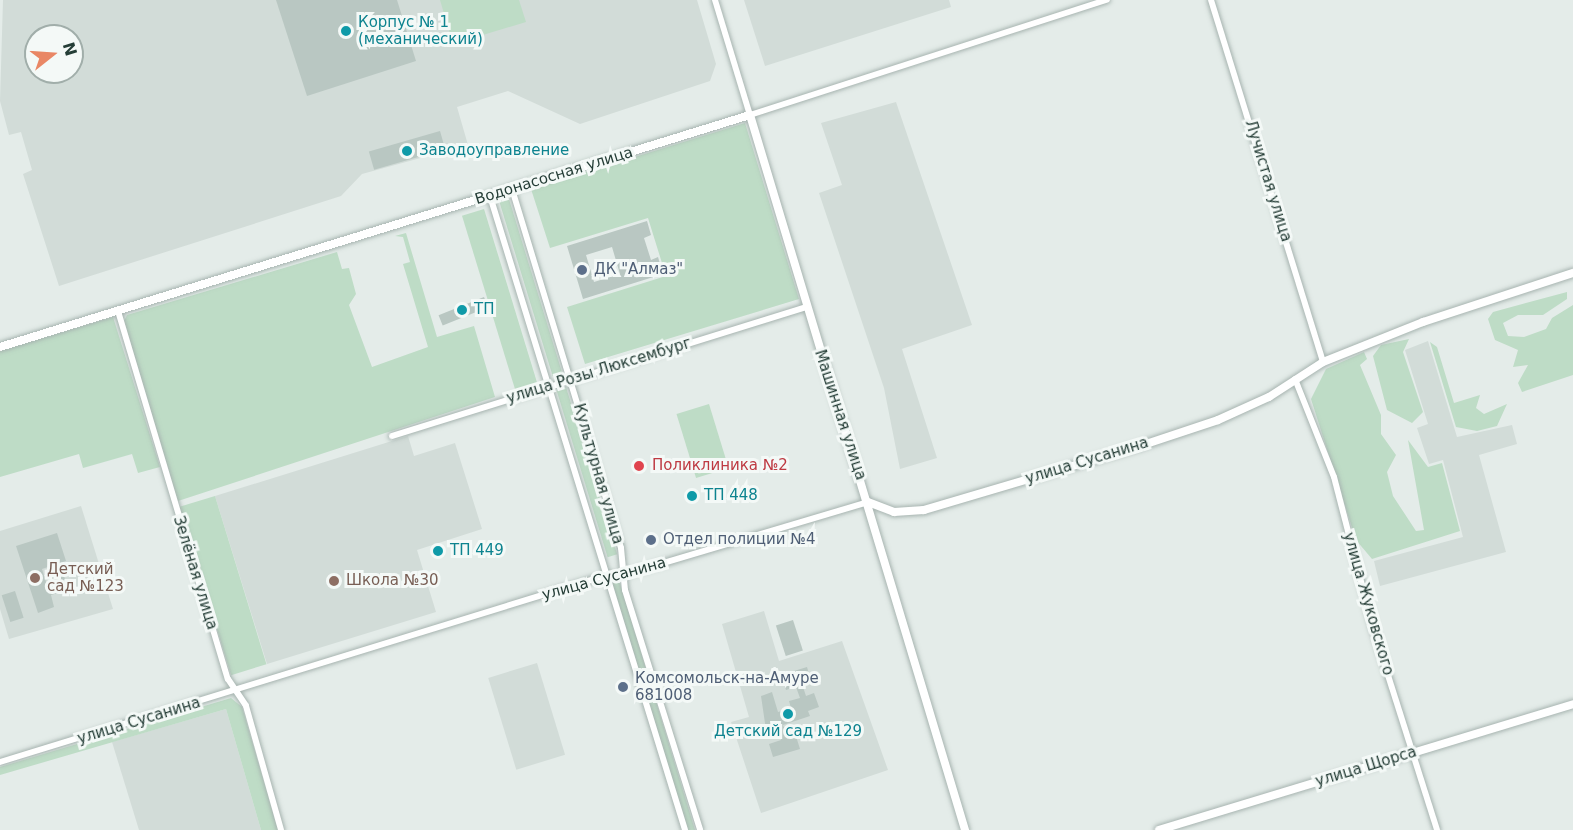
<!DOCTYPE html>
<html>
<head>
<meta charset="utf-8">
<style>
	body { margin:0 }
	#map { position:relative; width:1573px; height:830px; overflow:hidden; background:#e4ece9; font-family:"DejaVu Sans",sans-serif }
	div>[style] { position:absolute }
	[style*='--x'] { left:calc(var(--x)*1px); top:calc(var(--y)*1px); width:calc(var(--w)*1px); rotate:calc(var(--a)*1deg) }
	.built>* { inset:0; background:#d2dcd8; transform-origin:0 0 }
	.green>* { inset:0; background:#bedcc6; transform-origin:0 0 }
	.building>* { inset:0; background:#b9c7c2; transform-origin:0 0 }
	.roads { filter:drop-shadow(0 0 2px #a7b4b0) drop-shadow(0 0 2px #a7b4b0) }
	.minor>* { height:6px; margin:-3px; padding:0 3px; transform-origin:3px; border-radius:3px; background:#fff }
	.tertiary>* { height:8px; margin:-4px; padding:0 4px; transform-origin:4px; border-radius:4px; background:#fff }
	.dots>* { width:16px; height:16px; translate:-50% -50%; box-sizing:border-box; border:3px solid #f4f9f7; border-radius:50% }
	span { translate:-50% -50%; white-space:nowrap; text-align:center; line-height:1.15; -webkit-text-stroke:6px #f4f9f7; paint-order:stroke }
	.culture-label { font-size:15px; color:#0d838f }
	.left { translate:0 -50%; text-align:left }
	.street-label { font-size:15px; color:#243d36 }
	.service-label { font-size:15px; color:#4e5e75 }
	.health-label { font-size:15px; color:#be3a42 }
	.education-label { font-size:15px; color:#785e54 }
	.north { position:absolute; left:24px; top:24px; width:60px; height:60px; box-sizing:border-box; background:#f4f9f7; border:2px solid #a1aeaa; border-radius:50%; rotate:73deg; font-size:16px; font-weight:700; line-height:24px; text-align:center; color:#243d36 }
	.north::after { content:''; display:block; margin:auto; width:21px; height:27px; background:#e98765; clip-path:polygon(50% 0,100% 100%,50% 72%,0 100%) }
</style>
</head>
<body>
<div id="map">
	<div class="built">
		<i style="clip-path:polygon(evenodd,3px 0,697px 0,716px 64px,710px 81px,580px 124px,508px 91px,457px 107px,468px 145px,362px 174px,341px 196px,59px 286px,23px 174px,32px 170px,21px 132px,9px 135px,0 101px,3px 0,36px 36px,72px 36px,72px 72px,36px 72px,36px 36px)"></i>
		<i style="clip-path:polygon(744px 0,949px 0,951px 7px,765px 66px)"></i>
		<i style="clip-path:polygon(896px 102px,972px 325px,902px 349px,937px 458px,900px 469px,884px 388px,819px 193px,842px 185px,821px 123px)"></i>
		<i style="clip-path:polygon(1428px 341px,1457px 437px,1512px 425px,1517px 444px,1479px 455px,1506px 552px,1380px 586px,1374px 561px,1463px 537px,1443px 460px,1429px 464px,1417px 428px,1428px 424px,1405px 350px)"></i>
		<i style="clip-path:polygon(408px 436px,414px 456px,455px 443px,482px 529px,417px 550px,436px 612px,267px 664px,215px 496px)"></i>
		<i style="clip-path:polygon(81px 506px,113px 609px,9px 639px,0 609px,0 531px)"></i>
		<i style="clip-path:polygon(764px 611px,779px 661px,842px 641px,888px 770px,761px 813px,731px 722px,749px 717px,722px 624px)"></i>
		<i style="left:537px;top:663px;width:96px;height:51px;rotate:73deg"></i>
		<i style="clip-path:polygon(226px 709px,261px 830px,139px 830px,112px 742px)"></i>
	</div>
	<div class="green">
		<i style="clip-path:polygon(440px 0,519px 0,526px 22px,453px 44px)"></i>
		<i style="clip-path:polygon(745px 123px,799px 299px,585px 364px,567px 307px,666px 276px,648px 218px,550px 248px,531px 189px)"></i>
		<i style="left:509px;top:199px;width:182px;height:10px;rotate:73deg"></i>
		<i style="left:484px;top:209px;width:184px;height:23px;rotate:73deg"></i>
		<i style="clip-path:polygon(406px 233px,437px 337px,474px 326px,495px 397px,178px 501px,124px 321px,127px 315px,337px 252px,342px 269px,349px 268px,356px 294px,349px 305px,372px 367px,428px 347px,403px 264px,410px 262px,403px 237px,395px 236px)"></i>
		<i style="clip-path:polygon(1567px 292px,1567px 299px,1543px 315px,1518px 315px,1503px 323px,1508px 336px,1524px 337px,1546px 329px,1552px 318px,1573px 305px,1573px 375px,1522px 392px,1518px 383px,1528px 365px,1513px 367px,1518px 350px,1495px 340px,1488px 319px,1493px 312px)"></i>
		<i style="clip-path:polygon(113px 317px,160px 467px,138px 473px,132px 454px,83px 468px,79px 454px,0 477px,0 351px)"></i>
		<i style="clip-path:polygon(1409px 339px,1403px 352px,1423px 412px,1412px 423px,1387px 410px,1373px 356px,1381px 345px)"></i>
		<i style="clip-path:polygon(1430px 342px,1437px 347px,1454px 403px,1480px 395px,1476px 408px,1484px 414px,1507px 404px,1497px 426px,1477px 431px,1456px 427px)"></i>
		<i style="clip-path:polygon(1364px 352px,1367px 359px,1360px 365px,1381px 415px,1381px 434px,1396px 455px,1387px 472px,1393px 496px,1416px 531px,1424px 530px,1408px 440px,1428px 467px,1442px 463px,1460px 531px,1372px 559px,1356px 540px,1311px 399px,1326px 369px)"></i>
		<i style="left:566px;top:387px;width:175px;height:10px;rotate:73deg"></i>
		<i style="left:709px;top:404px;width:67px;height:34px;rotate:73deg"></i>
		<i style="left:215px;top:496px;width:176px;height:37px;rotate:73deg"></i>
		<i style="clip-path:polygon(616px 578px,619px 580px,695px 830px,688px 830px,612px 582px)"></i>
		<i style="clip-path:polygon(231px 698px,242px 707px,278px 830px,261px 830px,226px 709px,0 775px,0 767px)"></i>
	</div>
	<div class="building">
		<i style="clip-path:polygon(276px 0,397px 0,416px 61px,307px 96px)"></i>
		<i style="left:440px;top:131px;width:19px;height:74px;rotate:74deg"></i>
		<i style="clip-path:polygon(evenodd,647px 221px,651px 235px,644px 238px,651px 260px,658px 257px,663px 274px,583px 299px,567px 246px,647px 221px,612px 247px,620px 274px,594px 282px,586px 255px,612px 247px)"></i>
		<i style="left:484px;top:297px;width:11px;height:49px;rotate:68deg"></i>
		<i style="clip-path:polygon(57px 533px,66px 561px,42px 569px,46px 582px,64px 576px,68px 590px,51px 595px,54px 607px,38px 613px,16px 546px)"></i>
		<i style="left:15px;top:591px;width:28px;height:14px;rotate:72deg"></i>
		<i style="left:793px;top:620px;width:32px;height:18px;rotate:72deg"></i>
		<i style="clip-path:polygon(807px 667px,811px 681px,802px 684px,806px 696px,814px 693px,819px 707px,808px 711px,810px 716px,783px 725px,787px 736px,795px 733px,800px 749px,773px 757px,769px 744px,781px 740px,777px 727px,766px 730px,761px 696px,772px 692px,778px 712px,791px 708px,789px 701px,800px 698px,796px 687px,786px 690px,781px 675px)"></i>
	</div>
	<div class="roads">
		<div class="minor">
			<i style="--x:715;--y:0;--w:120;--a:73.1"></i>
			<i style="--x:750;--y:115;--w:375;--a:-17.9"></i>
			<i style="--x:1211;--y:0;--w:379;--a:72.8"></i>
			<i style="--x:512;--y:189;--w:375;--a:73.1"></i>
			<i style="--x:621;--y:548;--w:42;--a:84.6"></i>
			<i style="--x:625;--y:590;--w:251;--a:72.6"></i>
			<i style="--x:490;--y:196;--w:663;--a:72.9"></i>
			<i style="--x:118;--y:311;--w:384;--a:73.4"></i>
			<i style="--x:228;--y:679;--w:32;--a:56"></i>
			<i style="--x:246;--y:706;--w:129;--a:74.2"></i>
			<i style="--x:1295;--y:379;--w:105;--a:68.3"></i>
			<i style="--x:1334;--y:477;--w:156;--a:75.5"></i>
			<i style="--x:1373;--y:628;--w:212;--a:72.4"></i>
			<i style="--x:392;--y:436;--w:434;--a:-17.3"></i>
			<i style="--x:0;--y:762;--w:635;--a:-17.12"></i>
			<i style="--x:607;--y:575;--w:16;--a:0"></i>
			<i style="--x:623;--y:575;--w:256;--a:-16.6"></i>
		</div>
		<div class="tertiary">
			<i style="--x:0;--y:347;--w:785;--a:-17.19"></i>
			<i style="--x:750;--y:115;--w:747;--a:73.26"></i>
			<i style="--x:868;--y:502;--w:28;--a:21"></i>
			<i style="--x:894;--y:512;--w:30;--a:-4"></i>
			<i style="--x:924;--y:510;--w:225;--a:-16.5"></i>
			<i style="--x:1140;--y:446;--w:82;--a:-18.4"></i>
			<i style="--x:1218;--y:420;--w:56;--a:-24.3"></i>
			<i style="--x:1269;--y:397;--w:64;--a:-32.9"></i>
			<i style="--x:1323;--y:362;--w:108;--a:-21.8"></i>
			<i style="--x:1423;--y:322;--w:158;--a:-18.1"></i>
			<i style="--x:1159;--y:830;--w:433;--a:-16.9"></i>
		</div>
	</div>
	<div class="dots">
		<i style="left:346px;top:31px;background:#0f9aa8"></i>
		<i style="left:407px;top:151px;background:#0f9aa8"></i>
		<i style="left:582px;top:270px;background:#5c6f8a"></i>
		<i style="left:462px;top:310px;background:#0f9aa8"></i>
		<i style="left:639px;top:466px;background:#e0444e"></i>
		<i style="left:692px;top:496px;background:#0f9aa8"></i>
		<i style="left:651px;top:540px;background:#5c6f8a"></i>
		<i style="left:438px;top:551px;background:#0f9aa8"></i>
		<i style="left:35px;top:578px;background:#8d6e63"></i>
		<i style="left:334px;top:581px;background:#8d6e63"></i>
		<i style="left:623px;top:687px;background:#5c6f8a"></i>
		<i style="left:788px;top:714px;background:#0f9aa8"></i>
	</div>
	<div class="culture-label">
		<span class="left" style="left:358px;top:31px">Корпус № 1<br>(механический)</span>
		<span class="left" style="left:419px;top:151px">Заводоуправление</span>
		<span class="left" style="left:474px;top:310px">ТП</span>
		<span class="left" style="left:704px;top:496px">ТП 448</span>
		<span class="left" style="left:450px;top:551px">ТП 449</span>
		<span style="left:788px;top:732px">Детский сад №129</span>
	</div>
	<div class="street-label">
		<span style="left:554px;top:176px;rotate:-17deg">Водонасосная улица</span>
		<span style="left:1268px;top:181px;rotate:73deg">Лучистая улица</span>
		<span style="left:599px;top:371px;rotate:-17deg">улица Розы Люксембург</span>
		<span style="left:840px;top:415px;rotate:72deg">Машинная улица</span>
		<span style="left:1087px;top:461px;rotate:-17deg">улица Сусанина</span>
		<span style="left:598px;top:474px;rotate:74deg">Культурная улица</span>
		<span style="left:195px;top:573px;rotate:73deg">Зелёная улица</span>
		<span style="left:604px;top:579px;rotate:-15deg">улица Сусанина</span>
		<span style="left:1368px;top:604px;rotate:74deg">улица Жуковского</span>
		<span style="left:139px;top:721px;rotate:-17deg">улица Сусанина</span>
		<span style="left:1366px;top:767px;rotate:-17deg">улица Щорса</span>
	</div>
	<div class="service-label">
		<span class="left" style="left:594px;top:270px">ДК "Алмаз"</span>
		<span class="left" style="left:663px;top:540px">Отдел полиции №4</span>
		<span class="left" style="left:635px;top:687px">Комсомольск-на-Амуре<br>681008</span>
	</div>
	<div class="health-label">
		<span class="left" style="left:652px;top:466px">Поликлиника №2</span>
	</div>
	<div class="education-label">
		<span class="left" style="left:47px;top:578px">Детский<br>сад №123</span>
		<span class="left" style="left:346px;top:581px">Школа №30</span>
	</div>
	<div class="north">N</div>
</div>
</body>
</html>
